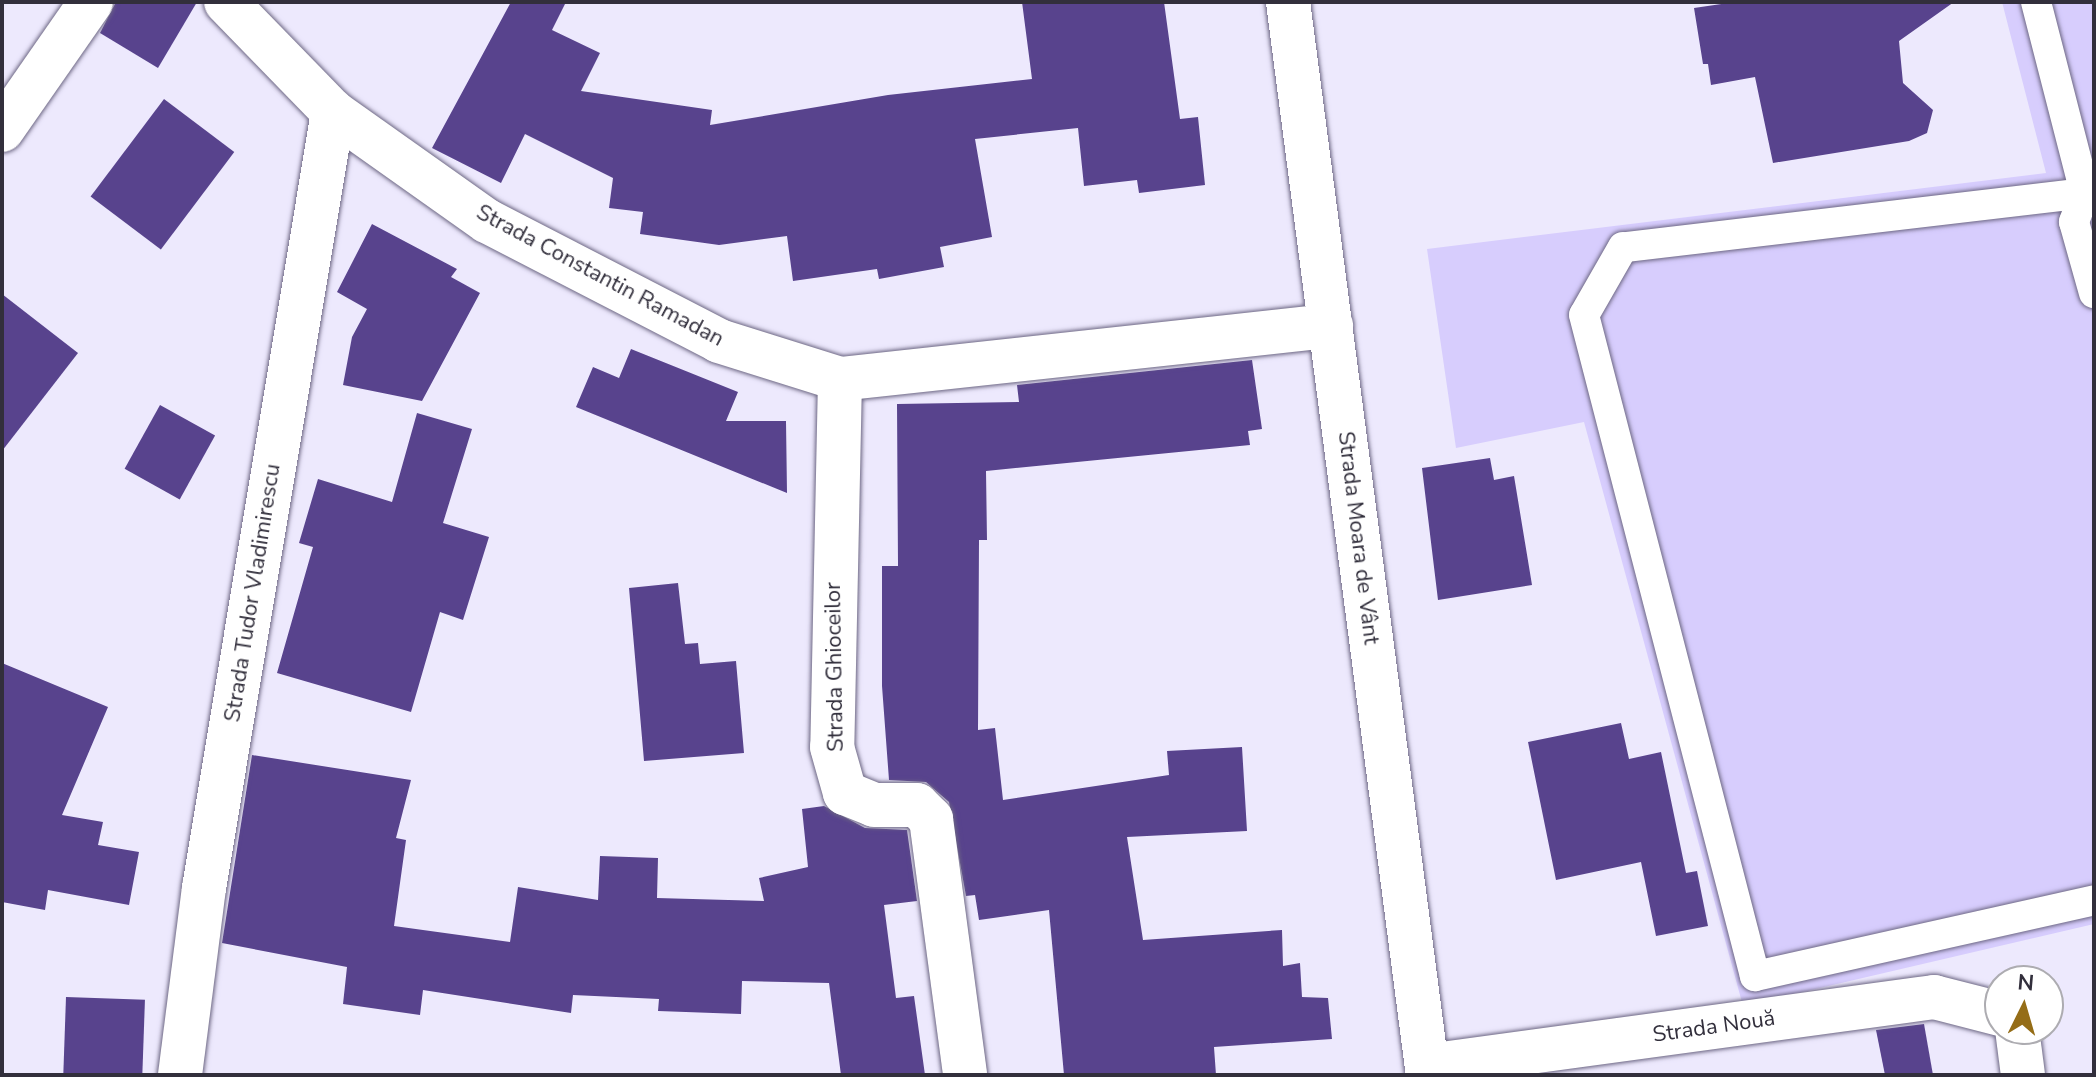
<!DOCTYPE html>
<html>
<head>
<meta charset="utf-8">
<style>
	body { margin:0 }
	#map { position:relative; width:2096px; height:1077px; overflow:hidden; background:#ede9fd; font-family:"Nunito Sans",sans-serif }
	div>[style] { position:absolute }
	[style*='--x'] { left:calc(var(--x)*1px); top:calc(var(--y)*1px); width:calc(var(--w)*1px); rotate:calc(var(--a)*1deg) }
	.green>* { inset:0; background:#d7cdfd }
	.building>* { inset:0; background:#58438d; transform-origin:0 0 }
	.roads { filter:drop-shadow(0 0 2px #6d6784) drop-shadow(0 0 2px #6d6784) }
	.lane>* { height:30px; margin:-15px; padding:0 15px; transform-origin:15px; border-radius:15px; background:#fff }
	.street>* { height:44px; margin:-22px; padding:0 22px; transform-origin:22px; border-radius:22px; background:#fff }
	.secondary>* { height:44px; margin:-22px; padding:0 22px; transform-origin:22px; border-radius:22px; background:#fff }
	span { translate:-50% -50%; white-space:nowrap; text-align:center; line-height:1.15; -webkit-text-stroke:8px #fff; paint-order:stroke }
	.street-label { font-size:22px; color:#322f3c }
	.frame { position:absolute; inset:0; border:4px solid #322f3c; pointer-events:none }
	.north { position:absolute; left:1984px; top:965px; width:80px; height:80px; box-sizing:border-box; background:#fff; border:2px solid #adacb1; border-radius:50%; rotate:5deg; font-size:22px; font-weight:700; line-height:32px; text-align:center; color:#322f3c }
	.north::after { content:''; display:block; margin:auto; width:28px; height:36px; background:#956d17; clip-path:polygon(50% 0,100% 100%,50% 72%,0 100%) }
</style>
</head>
<body>
<div id="map">
	<div class="green">
		<i style="clip-path:polygon(2002px 2px,2094px 2px,2094px 924px,1743px 1006px,1584px 422px,1456px 448px,1427px 249px,2046px 173px)"></i>
	</div>
	<div class="building">
		<i style="clip-path:polygon(116px 2px,197px 2px,158px 68px,100px 33px)"></i>
		<i style="clip-path:polygon(511px 2px,566px 2px,552px 30px,600px 53px,581px 91px,712px 110px,710px 125px,888px 95px,1032px 79px,1022px 2px,1164px 2px,1180px 119px,1198px 117px,1205px 185px,1139px 193px,1137px 180px,1084px 186px,1078px 128px,975px 139px,992px 237px,940px 247px,944px 267px,879px 279px,877px 269px,793px 281px,787px 236px,719px 245px,640px 234px,643px 212px,609px 208px,613px 178px,525px 134px,501px 183px,432px 148px)"></i>
		<i style="clip-path:polygon(1735px 2px,1954px 2px,1899px 41px,1903px 83px,1933px 110px,1927px 133px,1909px 141px,1773px 163px,1755px 77px,1711px 85px,1708px 64px,1703px 64px,1694px 8px)"></i>
		<i style="left:164px;top:99px;width:88px;height:122px;rotate:37deg"></i>
		<i style="clip-path:polygon(372px 224px,457px 269px,451px 277px,480px 293px,422px 401px,343px 385px,352px 337px,367px 309px,337px 292px)"></i>
		<i style="clip-path:polygon(2px 294px,78px 353px,2px 451px)"></i>
		<i style="clip-path:polygon(631px 349px,738px 392px,726px 421px,786px 421px,787px 493px,576px 407px,593px 367px,619px 378px)"></i>
		<i style="clip-path:polygon(1252px 360px,1262px 429px,1248px 431px,1250px 445px,986px 471px,987px 540px,979px 540px,978px 730px,995px 728px,1003px 800px,1169px 775px,1167px 751px,1242px 747px,1247px 831px,1127px 837px,1143px 940px,1282px 930px,1283px 966px,1300px 963px,1302px 997px,1328px 998px,1332px 1039px,1214px 1047px,1216px 1075px,1064px 1075px,1049px 910px,979px 920px,975px 895px,966px 896px,949px 802px,926px 782px,889px 780px,882px 686px,882px 566px,898px 566px,897px 404px,1019px 402px,1017px 385px)"></i>
		<i style="left:160px;top:405px;width:63px;height:73px;rotate:29deg"></i>
		<i style="clip-path:polygon(417px 413px,472px 429px,443px 523px,489px 537px,463px 620px,440px 612px,411px 712px,277px 673px,313px 547px,299px 543px,318px 479px,392px 502px)"></i>
		<i style="clip-path:polygon(1490px 458px,1494px 480px,1514px 476px,1532px 585px,1438px 600px,1422px 468px)"></i>
		<i style="clip-path:polygon(678px 583px,685px 644px,698px 643px,700px 664px,736px 661px,744px 753px,644px 761px,629px 588px)"></i>
		<i style="clip-path:polygon(2px 663px,108px 707px,62px 815px,103px 822px,98px 845px,139px 852px,129px 905px,48px 890px,45px 910px,2px 902px)"></i>
		<i style="clip-path:polygon(1621px 723px,1629px 759px,1661px 752px,1686px 873px,1697px 871px,1708px 926px,1656px 936px,1641px 862px,1556px 880px,1528px 742px)"></i>
		<i style="clip-path:polygon(252px 755px,411px 780px,396px 838px,406px 840px,394px 926px,510px 942px,518px 887px,598px 900px,600px 856px,658px 858px,657px 898px,764px 901px,759px 878px,808px 867px,802px 809px,824px 806px,865px 828px,907px 830px,917px 901px,884px 905px,896px 998px,914px 996px,925px 1075px,841px 1075px,829px 983px,742px 981px,741px 1014px,658px 1011px,659px 999px,573px 995px,571px 1013px,423px 990px,420px 1015px,343px 1004px,347px 967px,222px 943px)"></i>
		<i style="left:66px;top:997px;width:79px;height:78px;rotate:2deg"></i>
		<i style="clip-path:polygon(1924px 1024px,1933px 1075px,1885px 1075px,1876px 1030px)"></i>
	</div>
	<div class="roads">
		<div class="lane">
			<i style="--x:2036;--y:2;--w:197;--a:75.6"></i>
			<i style="--x:2085;--y:193;--w:31;--a:111"></i>
			<i style="--x:2074;--y:222;--w:74;--a:74.3"></i>
			<i style="--x:2094;--y:192;--w:474;--a:173.3"></i>
			<i style="--x:1623;--y:247;--w:78;--a:119.8"></i>
			<i style="--x:1584;--y:315;--w:683;--a:75.5"></i>
			<i style="--x:1755;--y:976;--w:347;--a:-12.6"></i>
		</div>
		<div class="street">
			<i style="--x:226;--y:2;--w:153;--a:45.8"></i>
			<i style="--x:333;--y:112;--w:189;--a:35.3"></i>
			<i style="--x:487;--y:221;--w:261;--a:27.3"></i>
			<i style="--x:719;--y:341;--w:127;--a:17.4"></i>
			<i style="--x:840;--y:379;--w:494;--a:-6.2"></i>
			<i style="--x:2;--y:130;--w:156;--a:-55.2"></i>
			<i style="--x:840;--y:379;--w:368;--a:91.2"></i>
			<i style="--x:832;--y:747;--w:48;--a:74.2"></i>
			<i style="--x:845;--y:793;--w:31;--a:22"></i>
			<i style="--x:874;--y:805;--w:43;--a:0"></i>
			<i style="--x:917;--y:805;--w:20;--a:45"></i>
			<i style="--x:931;--y:819;--w:258;--a:82.4"></i>
			<i style="--x:2017;--y:1029;--w:46;--a:82.6"></i>
			<i style="--x:1427;--y:1066;--w:512;--a:-7.75"></i>
			<i style="--x:1934;--y:997;--w:68;--a:14.4"></i>
			<i style="--x:180;--y:1075;--w:189;--a:-82.7"></i>
			<i style="--x:204;--y:888;--w:787;--a:-80.56"></i>
		</div>
		<div class="secondary">
			<i style="--x:1288;--y:2;--w:1082;--a:82.57"></i>
		</div>
	</div>
	<div class="street-label">
		<span style="left:600px;top:276px;rotate:28deg">Strada Constantin Ramadan</span>
		<span style="left:1358px;top:538px;rotate:83deg">Strada Moara de Vânt</span>
		<span style="left:253px;top:593px;rotate:-81deg">Strada Tudor Vladimirescu</span>
		<span style="left:835px;top:667px;rotate:-91deg">Strada Ghioceilor</span>
		<span style="left:1714px;top:1027px;rotate:-8deg">Strada Nouă</span>
	</div>
	<div class="frame"></div>
	<div class="north">N</div>
</div>
</body>
</html>
